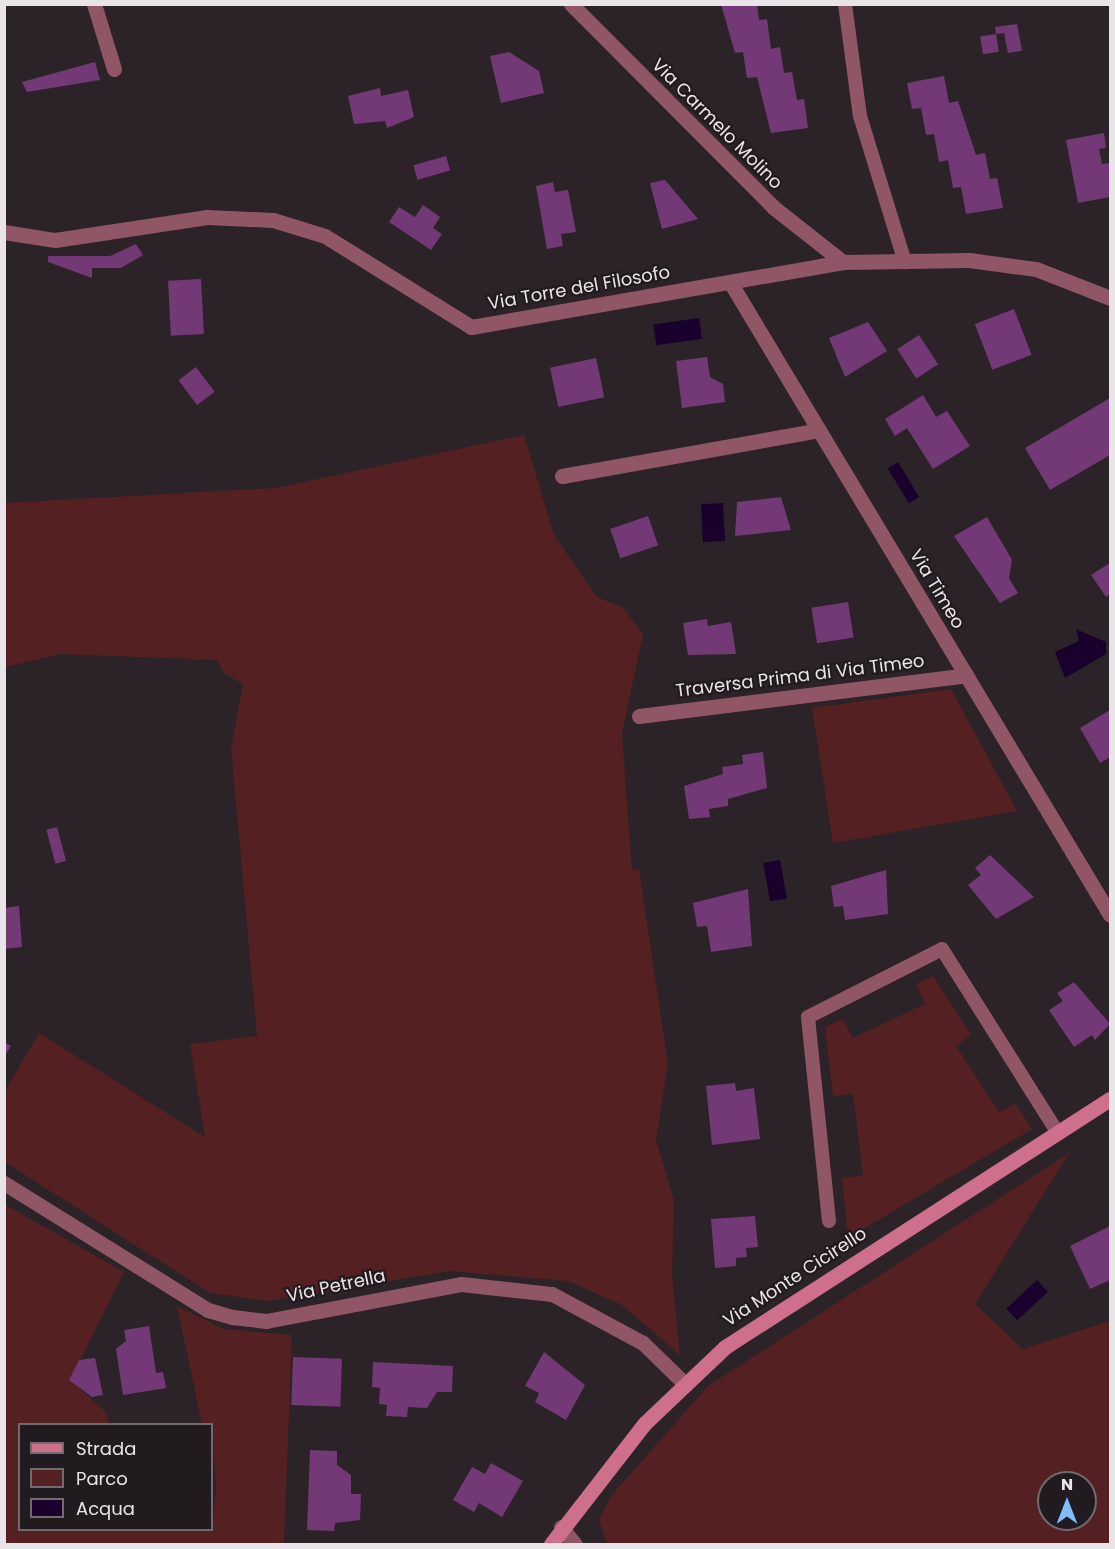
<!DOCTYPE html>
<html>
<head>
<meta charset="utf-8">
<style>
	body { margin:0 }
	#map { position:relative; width:1115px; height:1549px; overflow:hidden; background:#2b2327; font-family:Poppins,sans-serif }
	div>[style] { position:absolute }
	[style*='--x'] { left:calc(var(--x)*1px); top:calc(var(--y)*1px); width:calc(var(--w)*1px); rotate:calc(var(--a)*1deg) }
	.green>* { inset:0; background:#542021 }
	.water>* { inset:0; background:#19002d; transform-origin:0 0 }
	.building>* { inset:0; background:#733977; transform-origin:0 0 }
	.lane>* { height:14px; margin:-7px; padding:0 7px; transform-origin:7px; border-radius:7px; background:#915666 }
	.street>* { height:15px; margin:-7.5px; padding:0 7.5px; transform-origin:7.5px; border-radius:7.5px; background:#915666 }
	.secondary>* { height:15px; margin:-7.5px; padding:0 7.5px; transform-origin:7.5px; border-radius:7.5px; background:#ce708b }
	span { translate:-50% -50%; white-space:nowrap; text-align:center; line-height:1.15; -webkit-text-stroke:4.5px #211a1e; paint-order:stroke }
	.street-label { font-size:18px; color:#e9e4e7 }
	.frame { position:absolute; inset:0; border:6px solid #e9e4e7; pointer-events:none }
	.legend { position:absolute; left:18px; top:1423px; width:195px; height:108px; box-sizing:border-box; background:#211a1e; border:2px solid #716b6e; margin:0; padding:8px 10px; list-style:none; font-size:18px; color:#e9e4e7 }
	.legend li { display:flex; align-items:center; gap:12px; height:30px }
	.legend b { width:30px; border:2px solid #716b6e }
	.north { position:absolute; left:1037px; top:1471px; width:60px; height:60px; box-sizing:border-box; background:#211a1e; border:2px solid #716b6e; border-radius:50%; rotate:0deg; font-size:16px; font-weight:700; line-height:24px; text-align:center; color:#e9e4e7 }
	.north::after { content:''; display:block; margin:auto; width:21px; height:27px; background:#81bdfa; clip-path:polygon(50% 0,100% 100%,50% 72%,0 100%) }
</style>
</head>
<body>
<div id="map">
	<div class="green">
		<i style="clip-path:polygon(524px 435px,554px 535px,597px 597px,624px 608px,643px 635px,622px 733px,632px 870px,639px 869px,668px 1064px,656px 1140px,674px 1201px,672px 1275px,680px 1355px,622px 1305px,568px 1281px,450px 1271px,268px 1301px,210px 1293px,5px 1162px,5px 1091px,39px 1033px,205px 1137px,190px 1044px,257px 1036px,231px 748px,243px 684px,224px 673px,217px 660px,60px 654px,5px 667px,5px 503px,276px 488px)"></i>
		<i style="clip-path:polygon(951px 689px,1017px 811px,833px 843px,812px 708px)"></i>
		<i style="clip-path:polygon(933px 976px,971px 1035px,956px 1046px,999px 1112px,1015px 1103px,1032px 1129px,848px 1238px,842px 1178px,863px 1175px,853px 1094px,833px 1096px,825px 1027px,843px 1019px,853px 1038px,925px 1004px,916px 984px)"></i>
		<i style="clip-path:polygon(evenodd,1069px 1153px,975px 1304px,1023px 1349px,1110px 1321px,1110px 1544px,607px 1544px,599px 1520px,611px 1496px,708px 1386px,1069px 1153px,1049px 1483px,1085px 1483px,1085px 1519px,1049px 1519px,1049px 1483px)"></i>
		<i style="clip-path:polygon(4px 1204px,124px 1272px,70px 1380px,106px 1412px,109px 1424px,20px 1424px,20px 1530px,212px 1530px,216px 1489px,212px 1424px,202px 1424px,177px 1306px,223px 1329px,292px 1335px,284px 1544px,5px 1544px)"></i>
	</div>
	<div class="water">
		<i style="left:699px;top:318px;width:21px;height:46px;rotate:82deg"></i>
		<i style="left:898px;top:462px;width:41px;height:12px;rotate:59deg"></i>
		<i style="left:723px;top:503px;width:38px;height:22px;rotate:87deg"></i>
		<i style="clip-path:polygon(1076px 629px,1106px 642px,1106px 654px,1065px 678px,1055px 652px,1079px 641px)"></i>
		<i style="left:780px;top:860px;width:39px;height:17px;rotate:80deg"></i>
		<i style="left:1037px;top:1280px;width:16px;height:42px;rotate:47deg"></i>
	</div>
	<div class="building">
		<i style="clip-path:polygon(721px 4px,757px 4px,759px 20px,767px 19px,771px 49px,780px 47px,784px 73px,792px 72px,797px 100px,804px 99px,808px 128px,771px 133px,757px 77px,747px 78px,743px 52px,735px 53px)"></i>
		<i style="clip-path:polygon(1017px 24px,1022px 51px,1008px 53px,1004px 33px,996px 34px,995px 27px)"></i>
		<i style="left:996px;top:34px;width:18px;height:16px;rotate:81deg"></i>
		<i style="clip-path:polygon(509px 52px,539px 71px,544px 93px,501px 103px,490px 56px)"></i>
		<i style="clip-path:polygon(95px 62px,100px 80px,27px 92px,22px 82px)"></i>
		<i style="clip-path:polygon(944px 76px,949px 103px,958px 101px,976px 155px,985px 153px,990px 179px,997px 178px,1003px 208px,966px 214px,961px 187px,953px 188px,948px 160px,939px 162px,934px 134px,926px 135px,921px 108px,912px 109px,907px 83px)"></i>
		<i style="clip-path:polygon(380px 88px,381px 96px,408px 90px,414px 117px,387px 128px,385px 121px,354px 124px,348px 96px)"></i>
		<i style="clip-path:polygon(1104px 133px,1106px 148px,1099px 149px,1102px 164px,1110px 163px,1110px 197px,1078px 203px,1066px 140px)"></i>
		<i style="left:446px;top:156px;width:15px;height:34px;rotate:74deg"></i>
		<i style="clip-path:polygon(665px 180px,698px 219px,662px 229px,650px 183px)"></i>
		<i style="clip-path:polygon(553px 182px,555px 192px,568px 190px,576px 232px,561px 234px,563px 246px,547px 249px,536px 186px)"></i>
		<i style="clip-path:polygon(423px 205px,440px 217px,433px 228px,442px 234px,431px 250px,389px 222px,399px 207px,415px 217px)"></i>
		<i style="clip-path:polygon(136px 244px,143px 255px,121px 268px,92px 268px,92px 278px,48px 262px,48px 256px,110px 256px)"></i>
		<i style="left:201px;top:279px;width:55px;height:33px;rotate:87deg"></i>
		<i style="left:1014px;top:309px;width:49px;height:42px;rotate:69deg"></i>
		<i style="clip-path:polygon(868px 322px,887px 351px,845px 377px,829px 338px)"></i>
		<i style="left:919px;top:335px;width:35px;height:26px;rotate:57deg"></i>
		<i style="clip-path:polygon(707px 357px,710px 377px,723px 384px,725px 402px,682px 408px,676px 361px)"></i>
		<i style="left:596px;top:358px;width:40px;height:47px;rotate:78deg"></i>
		<i style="left:196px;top:367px;width:31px;height:22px;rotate:53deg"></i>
		<i style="clip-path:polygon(923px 395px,936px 417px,947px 411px,970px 446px,933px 469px,907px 428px,895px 436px,885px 419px)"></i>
		<i style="clip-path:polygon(1110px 398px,1110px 455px,1050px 490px,1025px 448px)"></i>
		<i style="clip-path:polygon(781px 497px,791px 530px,735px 536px,737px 502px)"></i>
		<i style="left:648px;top:516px;width:31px;height:40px;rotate:71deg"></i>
		<i style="clip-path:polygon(987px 517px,1012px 560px,1009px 578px,1018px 593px,1000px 603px,954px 536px)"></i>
		<i style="clip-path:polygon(1110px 563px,1110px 594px,1106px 597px,1091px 575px)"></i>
		<i style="left:848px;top:602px;width:36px;height:37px;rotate:81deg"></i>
		<i style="clip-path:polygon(707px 619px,708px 626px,731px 622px,736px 654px,688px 655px,683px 623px)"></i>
		<i style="clip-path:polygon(1110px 710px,1110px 757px,1100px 763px,1080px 728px)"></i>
		<i style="clip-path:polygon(763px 752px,767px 788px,728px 799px,728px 806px,709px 809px,710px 817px,689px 819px,684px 786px,723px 774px,722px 767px,743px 764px,742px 755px)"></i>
		<i style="left:57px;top:827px;width:35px;height:11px;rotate:75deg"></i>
		<i style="clip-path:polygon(990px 855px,1034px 897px,996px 919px,968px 885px,981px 875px,975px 868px)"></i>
		<i style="clip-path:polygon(886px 870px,888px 914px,845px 920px,843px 906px,834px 907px,831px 886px)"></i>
		<i style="clip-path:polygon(748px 889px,752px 946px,711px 952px,707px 926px,697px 927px,693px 903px)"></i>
		<i style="clip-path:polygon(19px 906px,22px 947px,4px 949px,4px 908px)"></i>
		<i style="clip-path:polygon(1074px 982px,1110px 1024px,1095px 1040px,1092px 1035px,1074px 1047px,1049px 1010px,1063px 1001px,1057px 993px)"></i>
		<i style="clip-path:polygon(4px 1042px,11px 1046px,4px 1057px)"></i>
		<i style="clip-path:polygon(735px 1083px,736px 1091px,754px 1088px,760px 1139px,712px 1145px,706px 1086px)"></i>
		<i style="clip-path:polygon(755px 1216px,758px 1247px,746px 1248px,747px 1257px,736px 1258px,736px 1266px,715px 1268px,711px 1219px)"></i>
		<i style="clip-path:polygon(1110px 1226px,1110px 1280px,1090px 1289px,1070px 1246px)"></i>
		<i style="clip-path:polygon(149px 1326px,156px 1373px,163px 1372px,166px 1388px,123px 1395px,116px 1349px,126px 1341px,124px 1330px)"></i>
		<i style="clip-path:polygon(544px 1352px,585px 1385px,566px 1420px,535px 1402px,539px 1393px,525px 1386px)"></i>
		<i style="left:293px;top:1357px;width:49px;height:48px;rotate:2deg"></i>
		<i style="clip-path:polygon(95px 1358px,103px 1395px,92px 1397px,69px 1380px,79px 1360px)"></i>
		<i style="clip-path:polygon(373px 1362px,453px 1366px,452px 1392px,437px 1392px,427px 1408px,408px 1407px,407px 1417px,386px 1416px,387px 1405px,379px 1404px,380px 1388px,372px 1387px)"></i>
		<i style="clip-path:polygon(310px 1450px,337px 1451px,337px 1465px,351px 1475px,351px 1494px,361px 1494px,360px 1520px,335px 1523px,334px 1531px,307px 1530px)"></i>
		<i style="clip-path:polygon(491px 1463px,523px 1481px,502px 1517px,479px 1503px,474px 1512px,453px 1500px,472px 1467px,485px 1474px)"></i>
	</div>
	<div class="lane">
		<i style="--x:845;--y:4;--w:113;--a:82.4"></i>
		<i style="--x:860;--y:116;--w:153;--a:72.9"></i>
		<i style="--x:829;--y:1221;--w:205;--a:-95.9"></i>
		<i style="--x:808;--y:1017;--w:150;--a:-26.9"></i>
		<i style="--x:942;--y:949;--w:218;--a:57.8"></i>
	</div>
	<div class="street">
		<i style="--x:94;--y:4;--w:68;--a:72.9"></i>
		<i style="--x:571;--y:4;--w:286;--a:45.1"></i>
		<i style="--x:773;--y:207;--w:89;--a:38.2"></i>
		<i style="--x:4;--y:232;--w:52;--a:8.9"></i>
		<i style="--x:55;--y:240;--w:154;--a:-8.6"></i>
		<i style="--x:207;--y:217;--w:66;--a:2.6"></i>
		<i style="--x:273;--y:220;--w:54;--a:17.1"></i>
		<i style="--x:325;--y:236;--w:172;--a:31.9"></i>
		<i style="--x:471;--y:327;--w:378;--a:-9.9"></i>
		<i style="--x:843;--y:262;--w:126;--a:-0.9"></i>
		<i style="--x:969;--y:260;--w:68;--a:7.7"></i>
		<i style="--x:1036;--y:269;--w:79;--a:21.4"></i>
		<i style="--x:730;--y:282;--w:738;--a:59.02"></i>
		<i style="--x:562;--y:476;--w:261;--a:-10.1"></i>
		<i style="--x:639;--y:716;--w:330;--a:-7.1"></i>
		<i style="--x:4;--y:1183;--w:240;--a:31.9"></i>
		<i style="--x:208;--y:1310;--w:26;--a:16"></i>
		<i style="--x:233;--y:1317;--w:33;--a:7"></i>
		<i style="--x:266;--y:1321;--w:198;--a:-10.7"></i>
		<i style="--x:461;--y:1284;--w:92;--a:6.3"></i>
		<i style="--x:552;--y:1294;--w:103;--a:28.3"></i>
		<i style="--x:643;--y:1343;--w:57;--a:44.3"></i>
		<i style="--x:561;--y:1527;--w:22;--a:51"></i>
	</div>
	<div class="secondary">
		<i style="--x:551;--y:1544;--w:153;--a:-52.2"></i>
		<i style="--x:645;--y:1423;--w:110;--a:-43.5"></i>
		<i style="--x:725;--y:1347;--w:458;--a:-32.8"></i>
	</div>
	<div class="street-label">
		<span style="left:717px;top:124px;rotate:45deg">Via Carmelo Molino</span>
		<span style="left:579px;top:288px;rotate:-10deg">Via Torre del Filosofo</span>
		<span style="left:937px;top:589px;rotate:59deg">Via Timeo</span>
		<span style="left:800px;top:676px;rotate:-7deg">Traversa Prima di Via Timeo</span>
		<span style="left:795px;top:1277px;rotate:-33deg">Via Monte Cicirello</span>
		<span style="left:336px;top:1286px;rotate:-12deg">Via Petrella</span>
	</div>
	<div class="frame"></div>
	<ul class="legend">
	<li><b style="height:8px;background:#ce708b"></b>Strada</li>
	<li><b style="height:16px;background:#542021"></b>Parco</li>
	<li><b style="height:16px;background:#19002d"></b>Acqua</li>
	</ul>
	<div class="north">N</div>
</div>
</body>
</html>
